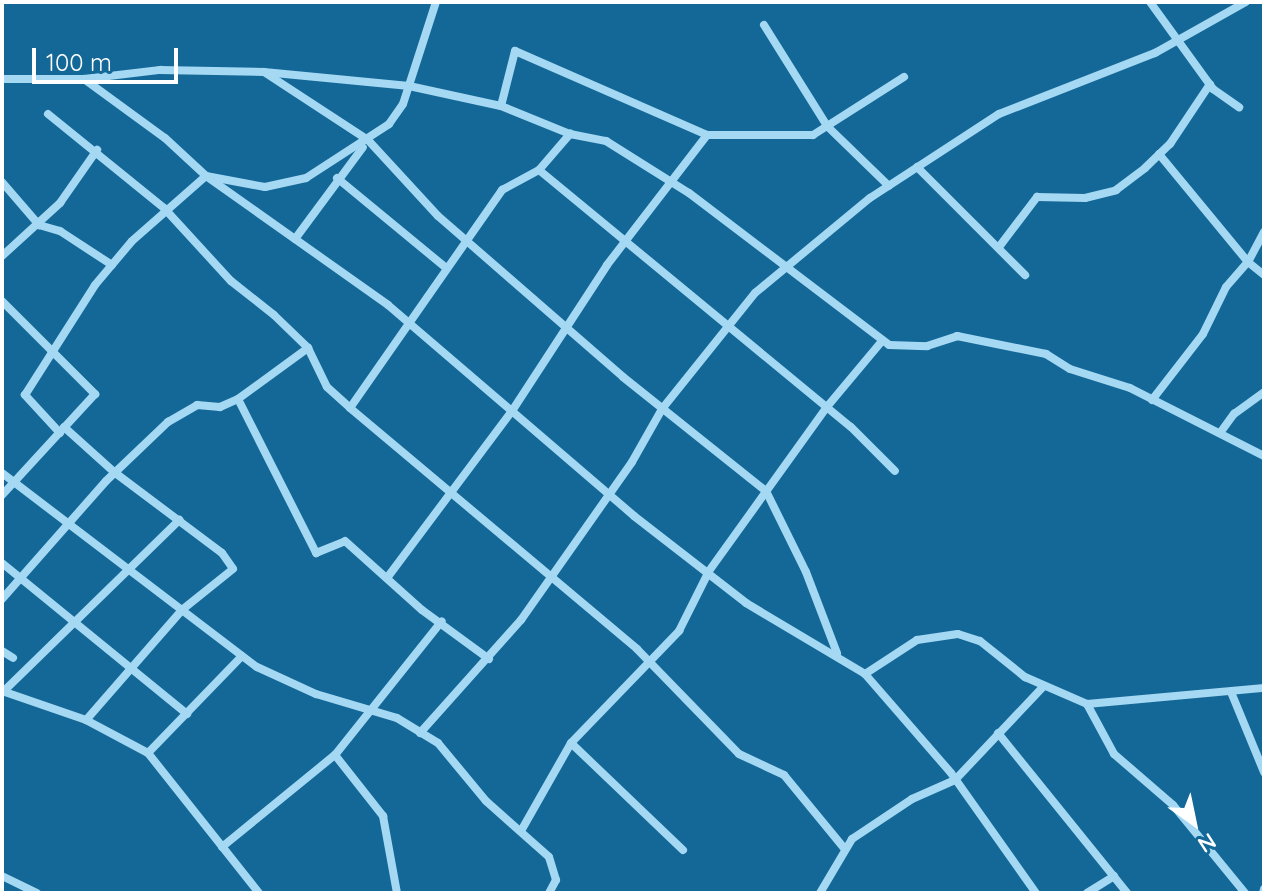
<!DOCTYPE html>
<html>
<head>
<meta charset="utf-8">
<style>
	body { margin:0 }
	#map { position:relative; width:1266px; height:895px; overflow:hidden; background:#136897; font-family:Quicksand,sans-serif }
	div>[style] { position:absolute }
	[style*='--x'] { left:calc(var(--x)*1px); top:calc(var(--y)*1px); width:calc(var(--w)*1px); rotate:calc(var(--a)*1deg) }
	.street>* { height:8px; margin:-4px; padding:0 4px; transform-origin:4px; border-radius:4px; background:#a4d8f3 }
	span { translate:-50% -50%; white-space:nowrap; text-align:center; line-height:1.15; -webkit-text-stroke:7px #136897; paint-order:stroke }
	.frame { position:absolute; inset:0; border:4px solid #fff; pointer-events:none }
	.north { position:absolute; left:1154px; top:783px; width:80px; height:80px; -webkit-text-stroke:6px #136897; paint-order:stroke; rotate:147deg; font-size:22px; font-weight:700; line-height:32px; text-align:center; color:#fff }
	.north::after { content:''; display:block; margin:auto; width:28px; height:36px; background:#fff; clip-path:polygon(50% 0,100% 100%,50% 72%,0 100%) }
	.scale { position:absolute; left:32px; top:48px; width:146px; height:36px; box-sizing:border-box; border:4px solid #fff; border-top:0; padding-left:10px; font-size:24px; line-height:28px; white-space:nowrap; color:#fff; -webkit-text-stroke:6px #136897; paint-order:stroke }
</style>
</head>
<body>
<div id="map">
	<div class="street">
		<i style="--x:1150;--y:2;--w:107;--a:54.1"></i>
		<i style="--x:1213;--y:89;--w:32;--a:35"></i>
		<i style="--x:764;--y:25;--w:119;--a:58"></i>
		<i style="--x:827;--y:126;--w:86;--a:44.1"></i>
		<i style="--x:264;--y:72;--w:146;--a:5.5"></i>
		<i style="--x:409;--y:86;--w:94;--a:12.3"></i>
		<i style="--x:501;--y:106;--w:74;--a:22.1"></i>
		<i style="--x:570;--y:134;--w:37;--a:11"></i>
		<i style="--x:606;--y:141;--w:98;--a:32.1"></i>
		<i style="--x:689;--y:193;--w:251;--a:37.2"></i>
		<i style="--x:889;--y:345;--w:38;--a:2"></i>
		<i style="--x:927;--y:346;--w:32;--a:-18"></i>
		<i style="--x:957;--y:336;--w:91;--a:11.4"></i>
		<i style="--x:1046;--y:354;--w:28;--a:32"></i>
		<i style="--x:1070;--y:369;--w:63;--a:17.6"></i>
		<i style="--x:1130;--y:388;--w:150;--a:26.9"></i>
		<i style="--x:2;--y:79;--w:82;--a:0"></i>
		<i style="--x:84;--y:79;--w:77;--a:-6.8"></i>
		<i style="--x:160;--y:70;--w:104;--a:1.1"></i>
		<i style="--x:264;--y:72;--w:124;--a:33.2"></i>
		<i style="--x:368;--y:140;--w:103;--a:47.4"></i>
		<i style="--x:438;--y:216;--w:245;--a:41"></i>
		<i style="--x:623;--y:377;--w:183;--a:38.6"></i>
		<i style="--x:766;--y:491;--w:90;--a:63.7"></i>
		<i style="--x:806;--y:572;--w:87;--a:69.1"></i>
		<i style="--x:84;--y:79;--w:100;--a:36.1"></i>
		<i style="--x:165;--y:138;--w:56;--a:42.8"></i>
		<i style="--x:206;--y:176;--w:223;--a:35.3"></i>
		<i style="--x:388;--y:305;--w:324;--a:40.6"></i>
		<i style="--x:634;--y:516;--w:142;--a:37.8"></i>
		<i style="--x:746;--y:603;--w:139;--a:30.8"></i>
		<i style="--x:865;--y:674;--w:131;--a:49"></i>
		<i style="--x:951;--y:773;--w:147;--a:54.7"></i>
		<i style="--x:501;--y:106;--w:57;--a:-75.7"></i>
		<i style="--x:515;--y:51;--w:210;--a:23.6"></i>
		<i style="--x:707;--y:135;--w:106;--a:0"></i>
		<i style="--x:813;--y:135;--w:108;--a:-32.5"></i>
		<i style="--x:48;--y:114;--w:149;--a:39"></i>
		<i style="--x:164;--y:208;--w:99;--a:47.5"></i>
		<i style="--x:231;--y:281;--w:55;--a:38.3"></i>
		<i style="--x:274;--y:315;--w:47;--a:44.1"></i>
		<i style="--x:308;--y:348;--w:43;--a:64"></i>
		<i style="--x:327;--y:387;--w:31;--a:42"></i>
		<i style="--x:350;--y:408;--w:375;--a:40"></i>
		<i style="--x:637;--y:649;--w:146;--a:45.8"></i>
		<i style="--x:739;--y:754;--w:50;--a:25"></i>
		<i style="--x:784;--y:775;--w:94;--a:50.6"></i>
		<i style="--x:917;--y:167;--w:153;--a:45"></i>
		<i style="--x:539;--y:170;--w:404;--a:39.5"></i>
		<i style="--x:851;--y:427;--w:62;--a:45"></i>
		<i style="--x:337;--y:178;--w:141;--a:39.5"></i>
		<i style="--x:2;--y:182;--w:57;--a:49.3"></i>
		<i style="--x:39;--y:225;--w:22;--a:16"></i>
		<i style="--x:60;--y:231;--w:62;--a:33.2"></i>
		<i style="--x:1264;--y:232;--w:34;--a:118"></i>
		<i style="--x:1248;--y:262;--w:21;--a:39"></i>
		<i style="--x:295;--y:239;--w:114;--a:-53.5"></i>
		<i style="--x:999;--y:247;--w:63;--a:-52.8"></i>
		<i style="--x:1037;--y:197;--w:48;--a:1.2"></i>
		<i style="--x:1085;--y:198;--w:32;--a:-14"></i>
		<i style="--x:1116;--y:190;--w:36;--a:-37"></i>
		<i style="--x:1145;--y:168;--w:35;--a:-44"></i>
		<i style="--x:1170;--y:144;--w:72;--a:-56.3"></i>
		<i style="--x:2;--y:256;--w:79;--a:-42.4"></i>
		<i style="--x:60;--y:203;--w:65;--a:-55.1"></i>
		<i style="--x:2;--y:301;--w:132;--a:45"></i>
		<i style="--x:95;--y:394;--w:137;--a:132.6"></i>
		<i style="--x:238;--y:399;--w:173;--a:63.1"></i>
		<i style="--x:316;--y:553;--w:31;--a:-22"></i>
		<i style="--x:345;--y:541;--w:103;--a:41.9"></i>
		<i style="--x:422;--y:610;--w:83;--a:36.2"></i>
		<i style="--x:1152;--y:400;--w:83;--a:-52.3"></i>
		<i style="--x:1203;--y:334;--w:52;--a:-63.9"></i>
		<i style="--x:1226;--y:287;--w:33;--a:-49"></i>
		<i style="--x:1248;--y:262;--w:140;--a:-129.5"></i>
		<i style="--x:350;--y:408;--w:266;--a:-55.1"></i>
		<i style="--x:502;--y:190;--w:42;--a:-28.4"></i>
		<i style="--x:539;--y:170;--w:48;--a:-49.3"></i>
		<i style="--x:64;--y:427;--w:67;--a:42"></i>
		<i style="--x:114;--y:472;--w:135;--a:36.9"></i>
		<i style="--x:222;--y:553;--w:19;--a:55"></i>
		<i style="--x:233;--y:569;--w:65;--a:141.2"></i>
		<i style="--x:182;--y:610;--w:146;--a:131.1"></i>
		<i style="--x:60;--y:433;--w:52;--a:-132.6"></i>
		<i style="--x:25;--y:395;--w:130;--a:-57.5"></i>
		<i style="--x:95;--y:285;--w:57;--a:-49.9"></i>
		<i style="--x:132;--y:241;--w:98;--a:-41.3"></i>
		<i style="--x:206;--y:176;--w:60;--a:10.6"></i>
		<i style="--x:265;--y:187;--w:42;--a:-12.4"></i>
		<i style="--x:306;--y:178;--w:99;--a:-33"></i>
		<i style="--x:389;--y:124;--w:24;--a:-55"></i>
		<i style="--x:403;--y:104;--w:107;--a:-72.1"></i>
		<i style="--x:1220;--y:433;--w:24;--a:-54"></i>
		<i style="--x:1234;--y:414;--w:37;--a:-36"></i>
		<i style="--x:2;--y:473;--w:320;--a:37.3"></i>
		<i style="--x:257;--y:667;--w:65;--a:24.6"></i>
		<i style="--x:316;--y:694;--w:84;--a:16.5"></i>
		<i style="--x:397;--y:718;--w:48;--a:31.4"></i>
		<i style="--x:438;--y:743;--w:75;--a:50.4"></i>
		<i style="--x:486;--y:801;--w:84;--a:41.6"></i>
		<i style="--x:549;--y:857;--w:24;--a:73"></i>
		<i style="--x:556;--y:880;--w:15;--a:118"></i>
		<i style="--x:2;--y:563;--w:239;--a:39.2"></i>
		<i style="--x:387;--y:578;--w:209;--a:-53.2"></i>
		<i style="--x:512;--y:411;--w:174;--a:-56.9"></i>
		<i style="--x:607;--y:265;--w:164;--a:-52.4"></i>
		<i style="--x:2;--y:599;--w:157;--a:-48.6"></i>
		<i style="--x:106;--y:481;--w:86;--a:-43.6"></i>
		<i style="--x:168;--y:422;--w:34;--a:-30"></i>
		<i style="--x:197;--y:405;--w:23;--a:5"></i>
		<i style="--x:220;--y:407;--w:20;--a:-24"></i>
		<i style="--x:238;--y:399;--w:87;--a:-36.1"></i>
		<i style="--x:2;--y:651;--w:13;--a:32"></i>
		<i style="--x:865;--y:674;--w:62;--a:-33.2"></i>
		<i style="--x:917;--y:640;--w:41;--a:-8.3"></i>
		<i style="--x:958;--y:634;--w:23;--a:18"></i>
		<i style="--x:980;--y:641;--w:58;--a:38.7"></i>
		<i style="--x:1025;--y:677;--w:68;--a:23.5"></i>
		<i style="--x:1087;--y:704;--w:57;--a:61.6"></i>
		<i style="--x:1114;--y:754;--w:78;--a:40.8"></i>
		<i style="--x:1173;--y:805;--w:114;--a:50.7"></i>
		<i style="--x:2;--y:691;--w:89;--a:19"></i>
		<i style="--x:86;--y:720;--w:70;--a:28"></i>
		<i style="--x:148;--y:753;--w:179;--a:51.6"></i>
		<i style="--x:1231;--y:692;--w:87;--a:67.6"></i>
		<i style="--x:2;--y:693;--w:248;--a:-44.3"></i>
		<i style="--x:1087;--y:704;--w:178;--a:-5.2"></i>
		<i style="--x:420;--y:733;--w:152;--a:-48.2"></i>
		<i style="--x:521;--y:620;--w:193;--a:-54.9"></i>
		<i style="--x:632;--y:462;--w:61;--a:-60.5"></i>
		<i style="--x:662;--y:409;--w:149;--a:-51.3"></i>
		<i style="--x:755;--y:293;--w:149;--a:-39.6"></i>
		<i style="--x:870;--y:198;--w:154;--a:-33.1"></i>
		<i style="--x:999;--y:114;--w:168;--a:-21.4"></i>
		<i style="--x:1155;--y:53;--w:104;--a:-29.3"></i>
		<i style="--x:998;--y:733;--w:206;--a:51.1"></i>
		<i style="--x:571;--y:743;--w:155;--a:43.7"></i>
		<i style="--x:148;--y:753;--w:135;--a:-45.9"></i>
		<i style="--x:335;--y:755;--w:78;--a:51.8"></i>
		<i style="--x:383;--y:816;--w:78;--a:79.7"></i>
		<i style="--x:521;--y:831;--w:101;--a:-60.4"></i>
		<i style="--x:571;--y:743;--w:156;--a:-46"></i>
		<i style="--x:679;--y:631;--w:67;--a:-63.4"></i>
		<i style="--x:709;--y:571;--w:201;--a:-54.3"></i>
		<i style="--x:826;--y:408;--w:87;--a:-50.1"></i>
		<i style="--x:222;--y:847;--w:146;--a:-39.2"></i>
		<i style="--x:335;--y:755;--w:171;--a:-51.4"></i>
		<i style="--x:2;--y:876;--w:39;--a:26"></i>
		<i style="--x:820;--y:893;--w:63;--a:-59.3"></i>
		<i style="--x:852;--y:839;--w:72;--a:-33.7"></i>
		<i style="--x:912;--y:799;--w:47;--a:-23.8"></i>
		<i style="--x:955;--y:780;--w:129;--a:-46.6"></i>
		<i style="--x:1087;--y:893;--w:32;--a:-32"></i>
		<i style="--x:1263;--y:893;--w:4;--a:-76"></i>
	</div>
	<div class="frame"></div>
	<div class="north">N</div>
	<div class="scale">100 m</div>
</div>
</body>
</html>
